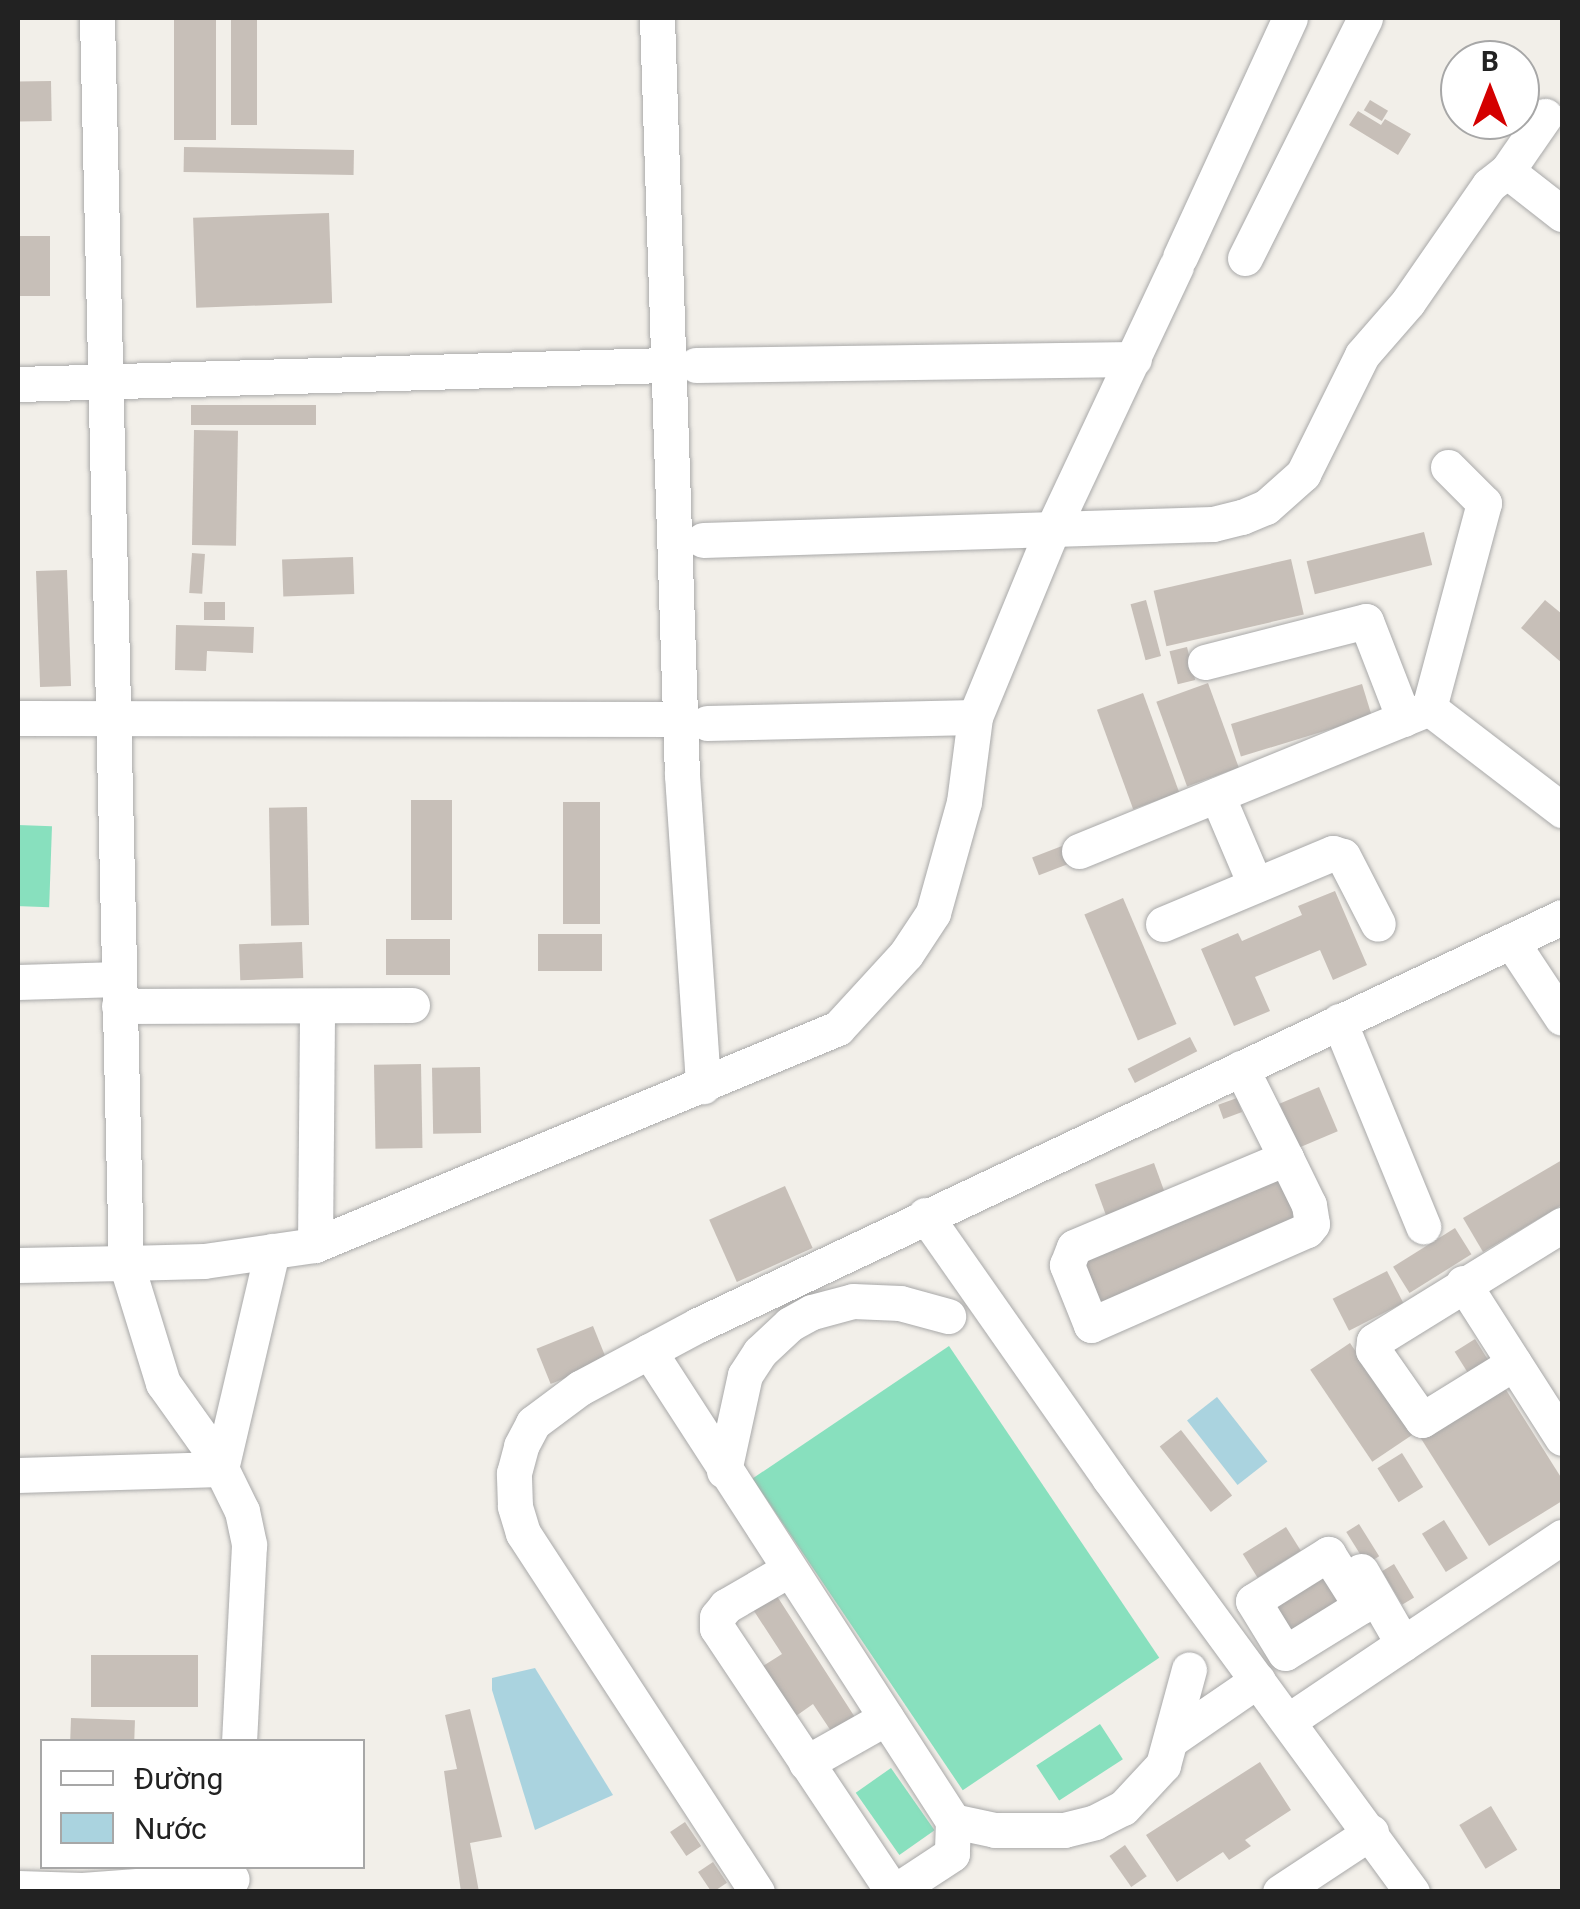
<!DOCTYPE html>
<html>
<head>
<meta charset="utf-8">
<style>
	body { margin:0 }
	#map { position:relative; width:1580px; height:1909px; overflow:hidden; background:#f2efe9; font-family:Roboto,sans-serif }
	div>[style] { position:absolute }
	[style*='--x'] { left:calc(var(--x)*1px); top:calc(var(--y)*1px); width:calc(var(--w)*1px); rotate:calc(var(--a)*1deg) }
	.pitch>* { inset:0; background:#88e0be; transform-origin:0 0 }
	.water>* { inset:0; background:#aad3df; transform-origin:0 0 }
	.building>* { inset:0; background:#c7bfb8; transform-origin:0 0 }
	.roads { filter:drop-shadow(0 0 2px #a9a9a9) drop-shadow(0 0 2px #a9a9a9) }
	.minor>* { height:35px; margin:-17.5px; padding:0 17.5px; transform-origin:17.5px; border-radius:17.5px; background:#fff }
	span { translate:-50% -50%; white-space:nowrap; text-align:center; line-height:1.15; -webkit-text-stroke:9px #fff; paint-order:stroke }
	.frame { position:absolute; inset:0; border:20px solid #222; pointer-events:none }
	.legend { position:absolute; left:40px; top:1739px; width:325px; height:130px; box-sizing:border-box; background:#fff; border:2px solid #a7a7a7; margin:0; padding:12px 18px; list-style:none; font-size:30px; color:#222 }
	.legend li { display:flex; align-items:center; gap:20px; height:50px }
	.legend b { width:50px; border:2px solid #a7a7a7 }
	.north { position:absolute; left:1440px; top:40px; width:100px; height:100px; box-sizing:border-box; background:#fff; border:2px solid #a7a7a7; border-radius:50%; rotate:0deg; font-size:28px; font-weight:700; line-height:40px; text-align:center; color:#222 }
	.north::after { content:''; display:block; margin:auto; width:35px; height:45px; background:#d40000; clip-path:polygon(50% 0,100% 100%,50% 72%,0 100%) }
</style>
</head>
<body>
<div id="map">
	<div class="pitch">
		<i style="left:18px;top:825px;width:34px;height:81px;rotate:2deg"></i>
		<i style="left:949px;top:1346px;width:376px;height:237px;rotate:56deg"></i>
		<i style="left:1100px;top:1724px;width:42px;height:76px;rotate:57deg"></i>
		<i style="left:891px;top:1768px;width:76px;height:43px;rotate:55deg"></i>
	</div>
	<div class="water">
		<i style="left:1217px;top:1397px;width:82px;height:38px;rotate:52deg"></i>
		<i style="clip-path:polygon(535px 1668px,613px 1795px,535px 1830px,492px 1690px,492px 1678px)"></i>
	</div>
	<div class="building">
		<i style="left:174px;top:18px;width:42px;height:122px"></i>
		<i style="left:231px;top:18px;width:26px;height:107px"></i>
		<i style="left:51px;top:81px;width:40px;height:33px;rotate:89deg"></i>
		<i style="left:1370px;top:100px;width:21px;height:12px;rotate:31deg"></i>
		<i style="clip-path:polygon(1358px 111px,1381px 125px,1385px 119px,1411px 134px,1398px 155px,1349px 125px)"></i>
		<i style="left:184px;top:147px;width:170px;height:25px;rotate:1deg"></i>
		<i style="left:329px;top:213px;width:90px;height:136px;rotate:88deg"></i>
		<i style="left:18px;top:236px;width:32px;height:60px"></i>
		<i style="left:191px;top:405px;width:125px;height:20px"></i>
		<i style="left:194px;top:430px;width:44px;height:115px;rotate:1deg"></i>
		<i style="left:1424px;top:532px;width:34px;height:121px;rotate:76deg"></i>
		<i style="left:192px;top:553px;width:13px;height:40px;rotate:4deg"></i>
		<i style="left:353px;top:557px;width:37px;height:71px;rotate:88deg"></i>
		<i style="left:1291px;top:559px;width:57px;height:141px;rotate:77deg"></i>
		<i style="left:67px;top:570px;width:116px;height:31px;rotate:88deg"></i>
		<i style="left:1146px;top:600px;width:58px;height:16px;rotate:75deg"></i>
		<i style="clip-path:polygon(1545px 600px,1562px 614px,1562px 663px,1521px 628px)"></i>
		<i style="left:204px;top:602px;width:21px;height:18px"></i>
		<i style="clip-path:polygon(176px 625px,254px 627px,253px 653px,207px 651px,206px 671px,175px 670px)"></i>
		<i style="left:1187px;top:647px;width:34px;height:18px;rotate:76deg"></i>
		<i style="left:1208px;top:683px;width:90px;height:55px;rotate:70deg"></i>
		<i style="left:1362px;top:684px;width:34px;height:137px;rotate:73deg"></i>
		<i style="left:1143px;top:693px;width:106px;height:49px;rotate:70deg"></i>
		<i style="left:411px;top:800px;width:41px;height:120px"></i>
		<i style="left:563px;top:802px;width:37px;height:122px"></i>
		<i style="left:307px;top:807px;width:118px;height:38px;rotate:89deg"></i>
		<i style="left:1062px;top:846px;width:19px;height:32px;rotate:69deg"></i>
		<i style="clip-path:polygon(1335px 891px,1367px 965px,1333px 980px,1320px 950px,1255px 977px,1270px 1011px,1234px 1026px,1201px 949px,1238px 933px,1242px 941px,1302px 915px,1298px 906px)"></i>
		<i style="left:1123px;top:898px;width:137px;height:42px;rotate:67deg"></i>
		<i style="left:538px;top:934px;width:64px;height:37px"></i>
		<i style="left:450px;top:939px;width:36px;height:64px;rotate:90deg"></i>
		<i style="left:302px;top:942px;width:36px;height:63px;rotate:88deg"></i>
		<i style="left:1190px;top:1037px;width:16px;height:70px;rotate:63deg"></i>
		<i style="left:421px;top:1064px;width:84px;height:47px;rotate:89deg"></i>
		<i style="left:480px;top:1067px;width:66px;height:48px;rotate:89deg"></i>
		<i style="left:1319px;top:1087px;width:48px;height:43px;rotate:67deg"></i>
		<i style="left:1237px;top:1098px;width:15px;height:20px;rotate:70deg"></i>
		<i style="clip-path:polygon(1562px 1160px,1562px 1205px,1483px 1252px,1463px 1218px)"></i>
		<i style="left:1154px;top:1163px;width:37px;height:63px;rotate:70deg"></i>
		<i style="left:1278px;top:1176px;width:49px;height:212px;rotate:67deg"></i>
		<i style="left:785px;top:1186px;width:68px;height:83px;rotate:66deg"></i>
		<i style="left:1455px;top:1228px;width:31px;height:73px;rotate:58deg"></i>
		<i style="left:1387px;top:1271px;width:36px;height:61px;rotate:63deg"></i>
		<i style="left:593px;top:1326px;width:38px;height:61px;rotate:68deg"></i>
		<i style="left:1475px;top:1339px;width:34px;height:24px;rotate:58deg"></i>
		<i style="left:1350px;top:1343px;width:111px;height:48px;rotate:56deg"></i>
		<i style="clip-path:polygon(1503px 1385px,1562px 1479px,1562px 1501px,1489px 1546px,1420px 1437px)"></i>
		<i style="left:1181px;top:1430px;width:83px;height:27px;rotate:52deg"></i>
		<i style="left:1402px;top:1453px;width:40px;height:29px;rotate:58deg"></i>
		<i style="left:1444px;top:1520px;width:45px;height:26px;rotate:58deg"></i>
		<i style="left:1359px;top:1524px;width:38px;height:15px;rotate:58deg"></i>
		<i style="left:1286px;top:1527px;width:28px;height:51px;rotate:58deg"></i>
		<i style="left:1394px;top:1564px;width:39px;height:14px;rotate:59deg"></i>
		<i style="left:1332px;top:1569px;width:38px;height:81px;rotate:58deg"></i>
		<i style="clip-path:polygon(775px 1593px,858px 1722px,835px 1737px,813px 1704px,796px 1716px,763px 1666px,782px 1654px,752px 1608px)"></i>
		<i style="left:91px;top:1655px;width:107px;height:52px"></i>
		<i style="clip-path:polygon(470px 1709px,502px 1837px,470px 1843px,479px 1892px,461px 1892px,444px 1771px,457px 1769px,445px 1715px)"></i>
		<i style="left:71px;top:1718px;width:64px;height:24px;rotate:2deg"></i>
		<i style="clip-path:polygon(1260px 1762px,1291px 1810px,1245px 1840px,1251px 1846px,1229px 1860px,1223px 1852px,1177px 1882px,1146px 1835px)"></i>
		<i style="left:1491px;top:1806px;width:51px;height:37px;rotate:59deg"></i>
		<i style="left:685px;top:1822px;width:29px;height:18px;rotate:56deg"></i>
		<i style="left:1125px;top:1845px;width:38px;height:19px;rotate:55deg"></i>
		<i style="left:713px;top:1862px;width:25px;height:18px;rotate:56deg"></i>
	</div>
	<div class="roads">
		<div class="minor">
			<i style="--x:97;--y:18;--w:1245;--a:88.67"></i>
			<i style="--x:126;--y:1263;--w:78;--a:-1.5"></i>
			<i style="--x:204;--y:1261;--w:112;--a:-8.2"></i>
			<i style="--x:315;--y:1245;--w:566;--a:-22.53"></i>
			<i style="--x:838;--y:1028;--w:100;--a:-47.4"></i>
			<i style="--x:906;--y:954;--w:49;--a:-56.6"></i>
			<i style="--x:933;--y:913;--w:115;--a:-74.4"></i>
			<i style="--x:964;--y:802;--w:86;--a:-82.6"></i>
			<i style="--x:975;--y:717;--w:202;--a:-67.6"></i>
			<i style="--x:1052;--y:530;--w:291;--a:-64.8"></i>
			<i style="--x:657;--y:18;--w:757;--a:88.11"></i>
			<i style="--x:682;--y:775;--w:312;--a:86.1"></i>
			<i style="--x:1507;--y:171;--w:67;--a:-55.4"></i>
			<i style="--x:1180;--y:257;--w:263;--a:-65.3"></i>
			<i style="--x:1245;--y:258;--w:268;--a:-63.4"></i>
			<i style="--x:696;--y:365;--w:438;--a:-0.8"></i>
			<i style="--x:18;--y:384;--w:649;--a:-1.68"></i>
			<i style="--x:1448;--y:467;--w:51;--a:45"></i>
			<i style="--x:1484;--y:503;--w:212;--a:105"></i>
			<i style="--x:1429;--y:708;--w:168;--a:37.5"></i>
			<i style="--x:703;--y:540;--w:510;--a:-1.8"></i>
			<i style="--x:1213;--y:524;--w:30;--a:-14"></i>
			<i style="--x:1242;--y:517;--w:26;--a:-23"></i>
			<i style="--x:1266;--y:507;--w:50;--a:-41.7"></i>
			<i style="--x:1303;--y:474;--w:133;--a:-63.6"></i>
			<i style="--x:1362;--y:355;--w:70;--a:-49"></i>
			<i style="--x:1408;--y:302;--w:142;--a:-55.3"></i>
			<i style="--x:1489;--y:185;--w:23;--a:-38"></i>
			<i style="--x:1507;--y:171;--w:70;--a:38"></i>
			<i style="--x:1205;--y:662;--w:166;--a:-14.3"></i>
			<i style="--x:1366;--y:621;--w:105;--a:68.8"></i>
			<i style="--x:18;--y:718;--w:662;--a:0.09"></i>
			<i style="--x:707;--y:723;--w:268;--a:-1.3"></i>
			<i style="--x:1217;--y:795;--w:97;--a:66.9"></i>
			<i style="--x:1079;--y:851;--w:378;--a:-22.2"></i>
			<i style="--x:1163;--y:924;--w:184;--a:-22.7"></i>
			<i style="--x:1333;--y:853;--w:10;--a:17"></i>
			<i style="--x:1343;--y:856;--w:76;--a:62.8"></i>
			<i style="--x:1511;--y:941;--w:92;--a:56.5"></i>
			<i style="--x:18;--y:982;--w:101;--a:-1.7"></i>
			<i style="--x:119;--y:1006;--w:293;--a:-0.2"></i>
			<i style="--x:1339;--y:1021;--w:222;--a:67.7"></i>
			<i style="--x:1241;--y:1068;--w:101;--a:63.4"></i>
			<i style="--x:1286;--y:1158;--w:52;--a:63.9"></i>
			<i style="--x:1309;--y:1205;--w:19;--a:81"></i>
			<i style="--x:1312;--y:1224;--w:8;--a:130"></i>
			<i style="--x:1307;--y:1230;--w:236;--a:156.3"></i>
			<i style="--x:1091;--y:1325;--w:65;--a:-111.8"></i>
			<i style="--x:1067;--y:1265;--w:19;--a:-69"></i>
			<i style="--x:1074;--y:1247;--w:230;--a:-22.8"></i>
			<i style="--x:925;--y:1215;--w:321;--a:55"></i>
			<i style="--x:1109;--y:1478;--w:513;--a:53.8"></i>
			<i style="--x:315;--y:1245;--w:239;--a:-89.5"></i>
			<i style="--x:18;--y:1265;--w:108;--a:-1.1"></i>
			<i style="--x:126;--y:1263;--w:126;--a:72.9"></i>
			<i style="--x:163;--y:1383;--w:90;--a:54.5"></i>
			<i style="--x:215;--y:1456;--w:61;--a:63.9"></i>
			<i style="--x:242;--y:1511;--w:35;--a:78"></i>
			<i style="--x:249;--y:1545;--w:197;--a:92.9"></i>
			<i style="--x:1463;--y:1283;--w:184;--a:57.4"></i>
			<i style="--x:649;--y:1351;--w:560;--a:57.1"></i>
			<i style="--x:953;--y:1821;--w:33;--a:92"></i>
			<i style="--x:952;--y:1854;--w:69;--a:146.8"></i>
			<i style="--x:1514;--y:1363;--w:108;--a:148.2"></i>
			<i style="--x:1422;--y:1420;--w:85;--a:-125"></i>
			<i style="--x:1373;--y:1350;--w:9;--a:-84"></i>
			<i style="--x:1374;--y:1341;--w:221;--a:-31.7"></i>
			<i style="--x:724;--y:1471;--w:98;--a:-77.7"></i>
			<i style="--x:745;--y:1375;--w:27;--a:-57"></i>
			<i style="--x:760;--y:1352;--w:41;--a:-43"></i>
			<i style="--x:790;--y:1324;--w:25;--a:-29"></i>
			<i style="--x:812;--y:1312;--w:42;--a:-15"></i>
			<i style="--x:853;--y:1301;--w:47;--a:2.4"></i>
			<i style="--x:900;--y:1303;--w:50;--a:15.2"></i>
			<i style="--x:18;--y:1475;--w:203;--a:-1.7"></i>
			<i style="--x:221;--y:1469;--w:224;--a:-76.8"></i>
			<i style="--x:1328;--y:1554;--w:62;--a:57.6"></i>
			<i style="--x:1361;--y:1606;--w:89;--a:148.3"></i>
			<i style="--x:1285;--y:1653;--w:61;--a:-121.6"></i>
			<i style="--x:1253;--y:1601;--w:89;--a:-32.1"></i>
			<i style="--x:788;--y:1570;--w:72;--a:149.9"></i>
			<i style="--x:726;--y:1606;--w:14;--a:129"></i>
			<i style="--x:717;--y:1617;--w:11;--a:90"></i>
			<i style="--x:717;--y:1628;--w:317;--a:56.3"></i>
			<i style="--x:1361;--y:1571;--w:84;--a:60.1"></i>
			<i style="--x:1288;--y:1721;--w:330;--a:-33.9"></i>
			<i style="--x:1172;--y:1739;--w:104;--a:-34.5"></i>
			<i style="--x:806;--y:1763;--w:92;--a:-29.4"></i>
			<i style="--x:953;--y:1821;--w:43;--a:12.1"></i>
			<i style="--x:995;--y:1830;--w:69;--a:0"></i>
			<i style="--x:1064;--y:1830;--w:32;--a:-14"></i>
			<i style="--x:1095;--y:1822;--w:31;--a:-27"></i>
			<i style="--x:1123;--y:1808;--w:59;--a:-47.1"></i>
			<i style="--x:1163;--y:1765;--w:99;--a:-74.8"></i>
			<i style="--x:18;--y:1888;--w:64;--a:1.8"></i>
			<i style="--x:82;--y:1890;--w:150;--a:-4.2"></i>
			<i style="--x:757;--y:1892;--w:429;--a:-123.1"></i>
			<i style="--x:523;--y:1533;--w:28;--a:-107"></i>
			<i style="--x:515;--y:1506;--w:33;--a:-92"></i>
			<i style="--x:514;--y:1473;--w:28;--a:-75"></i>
			<i style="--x:521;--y:1446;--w:26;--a:-62"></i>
			<i style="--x:533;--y:1423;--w:59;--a:-36.7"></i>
			<i style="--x:580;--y:1388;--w:134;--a:-28.1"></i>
			<i style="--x:698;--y:1325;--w:955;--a:-25.28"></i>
			<i style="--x:1280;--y:1892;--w:109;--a:-33.4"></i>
		</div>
	</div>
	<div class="frame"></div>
	<ul class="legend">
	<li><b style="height:12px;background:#fff"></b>Đường</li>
	<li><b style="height:28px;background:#aad3df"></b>Nước</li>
	</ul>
	<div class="north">B</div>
</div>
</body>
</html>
